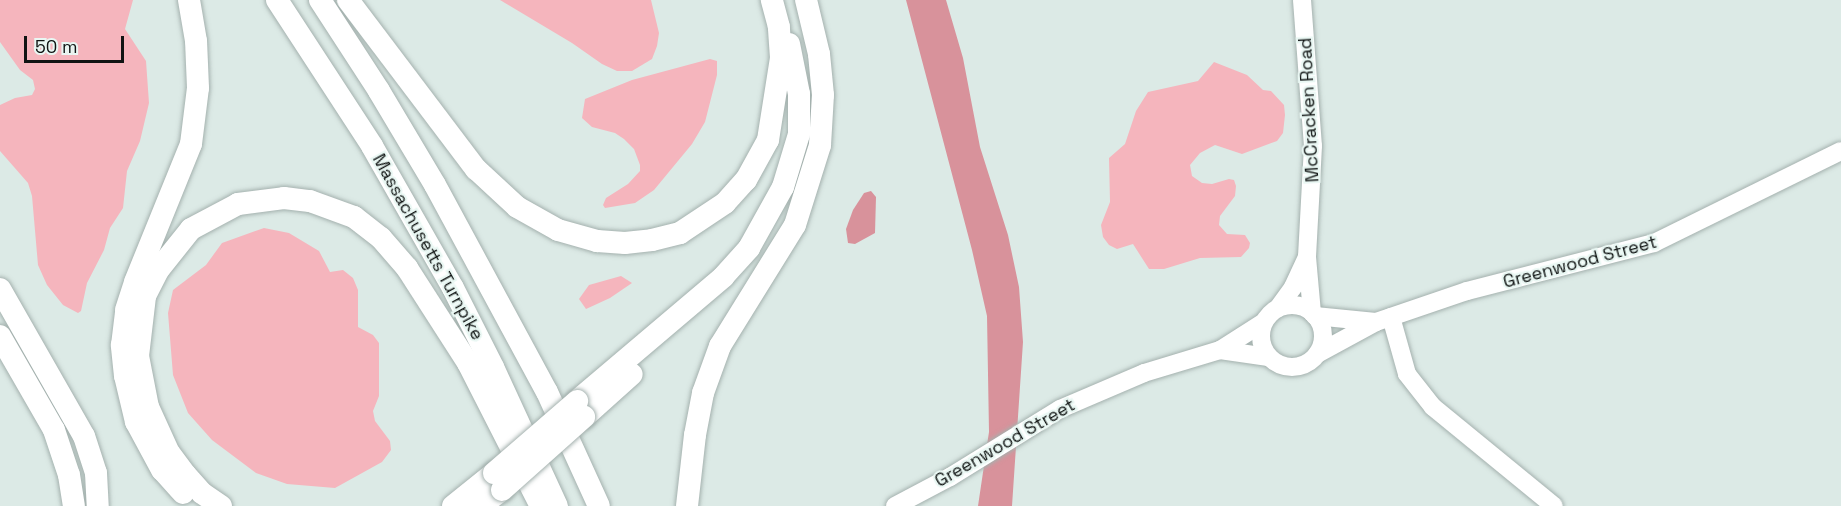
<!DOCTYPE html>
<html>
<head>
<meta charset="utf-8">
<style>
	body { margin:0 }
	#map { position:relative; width:1841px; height:506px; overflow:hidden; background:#dceae6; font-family:"Space Grotesk",sans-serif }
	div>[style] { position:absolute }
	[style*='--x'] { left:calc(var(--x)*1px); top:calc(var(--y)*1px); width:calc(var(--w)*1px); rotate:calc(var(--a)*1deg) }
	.green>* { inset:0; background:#f5b5bd }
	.water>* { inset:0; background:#d8929b }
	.roads { filter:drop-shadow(0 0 2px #a4b1ae) drop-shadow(0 0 2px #a4b1ae) }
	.secondary>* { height:18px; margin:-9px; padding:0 9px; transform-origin:9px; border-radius:9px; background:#fff }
	.secondary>.ring { margin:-9px; padding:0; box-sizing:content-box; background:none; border:18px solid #fff; border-radius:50% }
	.highway>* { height:22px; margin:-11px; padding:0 11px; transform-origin:11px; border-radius:11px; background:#fff }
	.bridges { filter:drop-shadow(0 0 2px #a4b1ae) drop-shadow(0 0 2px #a4b1ae) }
	.highway-bridge>* { height:22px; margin:-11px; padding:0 11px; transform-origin:11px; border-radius:11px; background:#fff }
	span { translate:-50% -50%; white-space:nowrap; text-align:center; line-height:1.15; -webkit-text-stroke:4.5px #e9f7f3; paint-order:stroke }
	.street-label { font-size:18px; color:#101413 }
	.scale { position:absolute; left:24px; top:36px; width:100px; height:27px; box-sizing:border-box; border:3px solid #101413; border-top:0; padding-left:8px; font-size:18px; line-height:21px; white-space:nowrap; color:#101413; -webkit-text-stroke:4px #e9f7f3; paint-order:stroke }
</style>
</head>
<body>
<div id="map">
	<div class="green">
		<i style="clip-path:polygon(0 0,133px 0,125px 29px,146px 61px,149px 103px,140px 141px,127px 171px,123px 208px,110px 228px,104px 250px,87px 283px,81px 311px,78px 313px,63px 305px,47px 285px,38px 265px,32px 196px,28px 183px,0 151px,0 105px,15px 98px,32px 95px,35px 89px,33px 80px,20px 70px,0 42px)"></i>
		<i style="clip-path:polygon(500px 0,651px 0,659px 33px,657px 46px,652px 59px,632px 71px,617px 71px,602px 64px,572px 43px)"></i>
		<i style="clip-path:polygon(710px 59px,717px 61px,717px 75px,705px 122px,692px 144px,654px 190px,635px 203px,605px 208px,603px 205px,606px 198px,628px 184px,640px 171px,640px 165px,634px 149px,624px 139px,615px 133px,592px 127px,582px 118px,585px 99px,632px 80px)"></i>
		<i style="clip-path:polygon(1214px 62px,1247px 75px,1263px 90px,1271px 91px,1284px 105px,1285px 115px,1283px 133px,1277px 141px,1242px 154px,1215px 145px,1200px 153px,1190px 165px,1192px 176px,1202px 183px,1212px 184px,1229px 179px,1234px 180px,1236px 186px,1235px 196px,1220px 216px,1219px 225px,1227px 234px,1245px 235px,1250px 243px,1249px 248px,1241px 257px,1200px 258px,1164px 269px,1149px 269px,1133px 244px,1117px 249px,1109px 245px,1103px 237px,1101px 225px,1110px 202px,1109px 158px,1125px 144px,1136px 111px,1148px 92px,1198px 81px)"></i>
		<i style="clip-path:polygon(264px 228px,289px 233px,319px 251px,330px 272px,343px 270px,353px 278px,358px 290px,358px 327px,373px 335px,379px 343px,379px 396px,373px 411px,375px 421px,390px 441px,391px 450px,382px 462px,335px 488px,287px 484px,256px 473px,212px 440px,188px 413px,173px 375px,168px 313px,173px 290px,206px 265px,222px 243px)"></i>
		<i style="clip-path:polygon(621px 276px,632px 283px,610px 298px,586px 309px,579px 299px,589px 285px)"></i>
	</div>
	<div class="water">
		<i style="clip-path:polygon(906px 0,946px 0,963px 58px,980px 147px,1008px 235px,1019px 287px,1023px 342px,1012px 506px,978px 506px,989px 432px,987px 316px,972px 250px)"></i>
		<i style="clip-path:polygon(871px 191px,876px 197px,875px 233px,855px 244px,848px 243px,846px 229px,853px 210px,864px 193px)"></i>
	</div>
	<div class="roads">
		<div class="secondary">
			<i style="--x:1302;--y:0;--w:146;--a:85.7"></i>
			<i style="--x:1313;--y:146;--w:111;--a:93.1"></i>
			<i style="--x:1307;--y:257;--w:56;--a:84.9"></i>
			<i class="ring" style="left:1261px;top:305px;width:44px;height:44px"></i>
			<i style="--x:1278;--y:308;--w:26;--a:-54"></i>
			<i style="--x:1293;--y:287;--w:33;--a:-65"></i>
			<i style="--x:1315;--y:316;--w:61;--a:5.6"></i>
			<i style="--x:1391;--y:317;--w:59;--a:74.3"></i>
			<i style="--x:1407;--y:374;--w:42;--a:51.8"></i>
			<i style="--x:1433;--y:407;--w:156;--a:39.3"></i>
			<i style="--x:1220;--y:350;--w:49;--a:8.3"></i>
			<i style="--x:1317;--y:354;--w:67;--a:-28.5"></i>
			<i style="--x:1376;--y:322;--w:96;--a:-18.8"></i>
			<i style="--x:1467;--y:291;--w:193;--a:-14.4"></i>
			<i style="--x:1654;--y:243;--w:208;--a:-26.2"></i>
			<i style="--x:895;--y:506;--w:62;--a:-27.8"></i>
			<i style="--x:950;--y:477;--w:129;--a:-31.7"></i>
			<i style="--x:1060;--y:409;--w:91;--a:-23.2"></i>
			<i style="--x:1144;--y:373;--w:79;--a:-16.8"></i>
			<i style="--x:1220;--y:350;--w:52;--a:-32.5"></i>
		</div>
		<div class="highway">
			<i style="--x:277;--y:0;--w:174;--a:56.9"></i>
			<i style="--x:372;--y:146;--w:163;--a:60.3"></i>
			<i style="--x:453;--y:288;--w:89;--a:63.1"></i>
			<i style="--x:493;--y:367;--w:153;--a:65.3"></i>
			<i style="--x:320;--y:0;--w:108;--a:57"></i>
			<i style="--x:379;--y:91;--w:109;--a:59.2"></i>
			<i style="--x:435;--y:185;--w:235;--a:61.6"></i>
			<i style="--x:547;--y:392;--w:125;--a:65.5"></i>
			<i style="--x:348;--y:0;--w:212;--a:52.9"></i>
			<i style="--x:476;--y:169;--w:56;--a:42.8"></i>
			<i style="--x:517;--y:207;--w:47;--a:29.3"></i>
			<i style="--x:558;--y:230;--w:41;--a:15.8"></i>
			<i style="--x:597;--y:241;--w:28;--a:4"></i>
			<i style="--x:625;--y:243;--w:27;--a:-6"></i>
			<i style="--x:652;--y:240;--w:29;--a:-14"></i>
			<i style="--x:680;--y:233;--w:54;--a:-33.7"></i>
			<i style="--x:725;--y:203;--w:31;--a:-48"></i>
			<i style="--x:746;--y:180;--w:46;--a:-61.2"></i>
			<i style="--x:768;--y:140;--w:83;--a:-81"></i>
			<i style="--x:781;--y:58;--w:31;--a:-94"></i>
			<i style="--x:779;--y:27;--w:28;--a:-105"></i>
			<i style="--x:0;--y:289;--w:169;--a:60.3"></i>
			<i style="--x:84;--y:436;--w:39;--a:72"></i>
			<i style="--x:96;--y:473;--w:33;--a:87"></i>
			<i style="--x:0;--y:336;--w:108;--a:60.1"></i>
			<i style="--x:54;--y:430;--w:47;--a:71.6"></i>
			<i style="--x:69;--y:475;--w:31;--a:81"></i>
			<i style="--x:577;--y:401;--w:192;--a:-40.3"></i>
			<i style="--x:723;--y:277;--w:39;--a:-48"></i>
			<i style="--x:749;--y:248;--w:70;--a:-60.9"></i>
			<i style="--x:783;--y:187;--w:55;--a:-73.2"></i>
			<i style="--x:799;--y:134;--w:40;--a:-90"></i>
			<i style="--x:799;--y:94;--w:51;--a:-101.3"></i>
			<i style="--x:584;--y:417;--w:64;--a:-41.9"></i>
			<i style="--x:183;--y:493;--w:31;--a:-132"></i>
			<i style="--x:162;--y:470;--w:55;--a:-118.4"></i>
			<i style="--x:136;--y:422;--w:47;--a:-103.4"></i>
			<i style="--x:125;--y:376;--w:31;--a:-96"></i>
			<i style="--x:122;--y:345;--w:35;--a:-83"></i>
			<i style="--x:126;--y:310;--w:29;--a:-72"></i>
			<i style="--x:135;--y:282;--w:149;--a:-67.9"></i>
			<i style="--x:191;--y:144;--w:56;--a:-82.9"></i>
			<i style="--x:198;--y:88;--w:47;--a:-92.4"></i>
			<i style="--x:196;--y:41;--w:42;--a:-99.7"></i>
			<i style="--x:221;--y:506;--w:23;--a:-146"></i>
			<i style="--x:202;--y:493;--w:25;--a:-132"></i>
			<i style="--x:185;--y:474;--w:26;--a:-127"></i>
			<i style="--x:169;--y:453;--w:51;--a:-114.5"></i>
			<i style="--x:148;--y:407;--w:52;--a:-101.1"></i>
			<i style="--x:138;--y:356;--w:60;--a:-83.3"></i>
			<i style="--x:145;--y:296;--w:30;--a:-63"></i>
			<i style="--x:159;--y:269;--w:51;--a:-51.3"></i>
			<i style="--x:191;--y:229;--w:53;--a:-28"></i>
			<i style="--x:238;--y:204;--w:46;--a:-7.4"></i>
			<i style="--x:284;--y:198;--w:26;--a:7"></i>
			<i style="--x:310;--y:201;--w:47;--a:20"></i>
			<i style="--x:354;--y:217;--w:34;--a:38"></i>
			<i style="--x:381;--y:238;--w:40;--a:49"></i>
			<i style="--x:407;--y:268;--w:113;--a:57.3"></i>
			<i style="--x:468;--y:363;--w:161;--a:63"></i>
			<i style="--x:453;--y:506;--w:53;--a:-38.8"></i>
			<i style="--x:480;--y:506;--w:27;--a:-36"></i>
			<i style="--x:687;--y:506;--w:71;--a:-83.6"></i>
			<i style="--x:695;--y:435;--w:43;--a:-79.2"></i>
			<i style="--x:703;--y:393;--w:50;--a:-70.1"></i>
			<i style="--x:720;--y:346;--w:142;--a:-58.2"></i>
			<i style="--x:795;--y:225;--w:84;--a:-72.6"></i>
			<i style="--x:820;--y:145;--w:50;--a:-86.6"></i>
			<i style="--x:823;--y:95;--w:41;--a:-95.6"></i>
			<i style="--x:819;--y:54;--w:56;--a:-103.5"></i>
		</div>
	</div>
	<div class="bridges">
		<div class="highway-bridge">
			<i style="--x:494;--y:473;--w:110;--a:-40.9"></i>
			<i style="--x:502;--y:490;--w:110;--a:-41.7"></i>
		</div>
	</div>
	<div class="street-label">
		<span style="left:1309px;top:110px;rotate:-93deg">McCracken Road</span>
		<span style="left:428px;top:247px;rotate:61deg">Massachusetts Turnpike</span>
		<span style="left:1580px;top:262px;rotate:-15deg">Greenwood Street</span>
		<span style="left:1005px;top:443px;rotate:-30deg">Greenwood Street</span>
	</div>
	<div class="scale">50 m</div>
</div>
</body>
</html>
